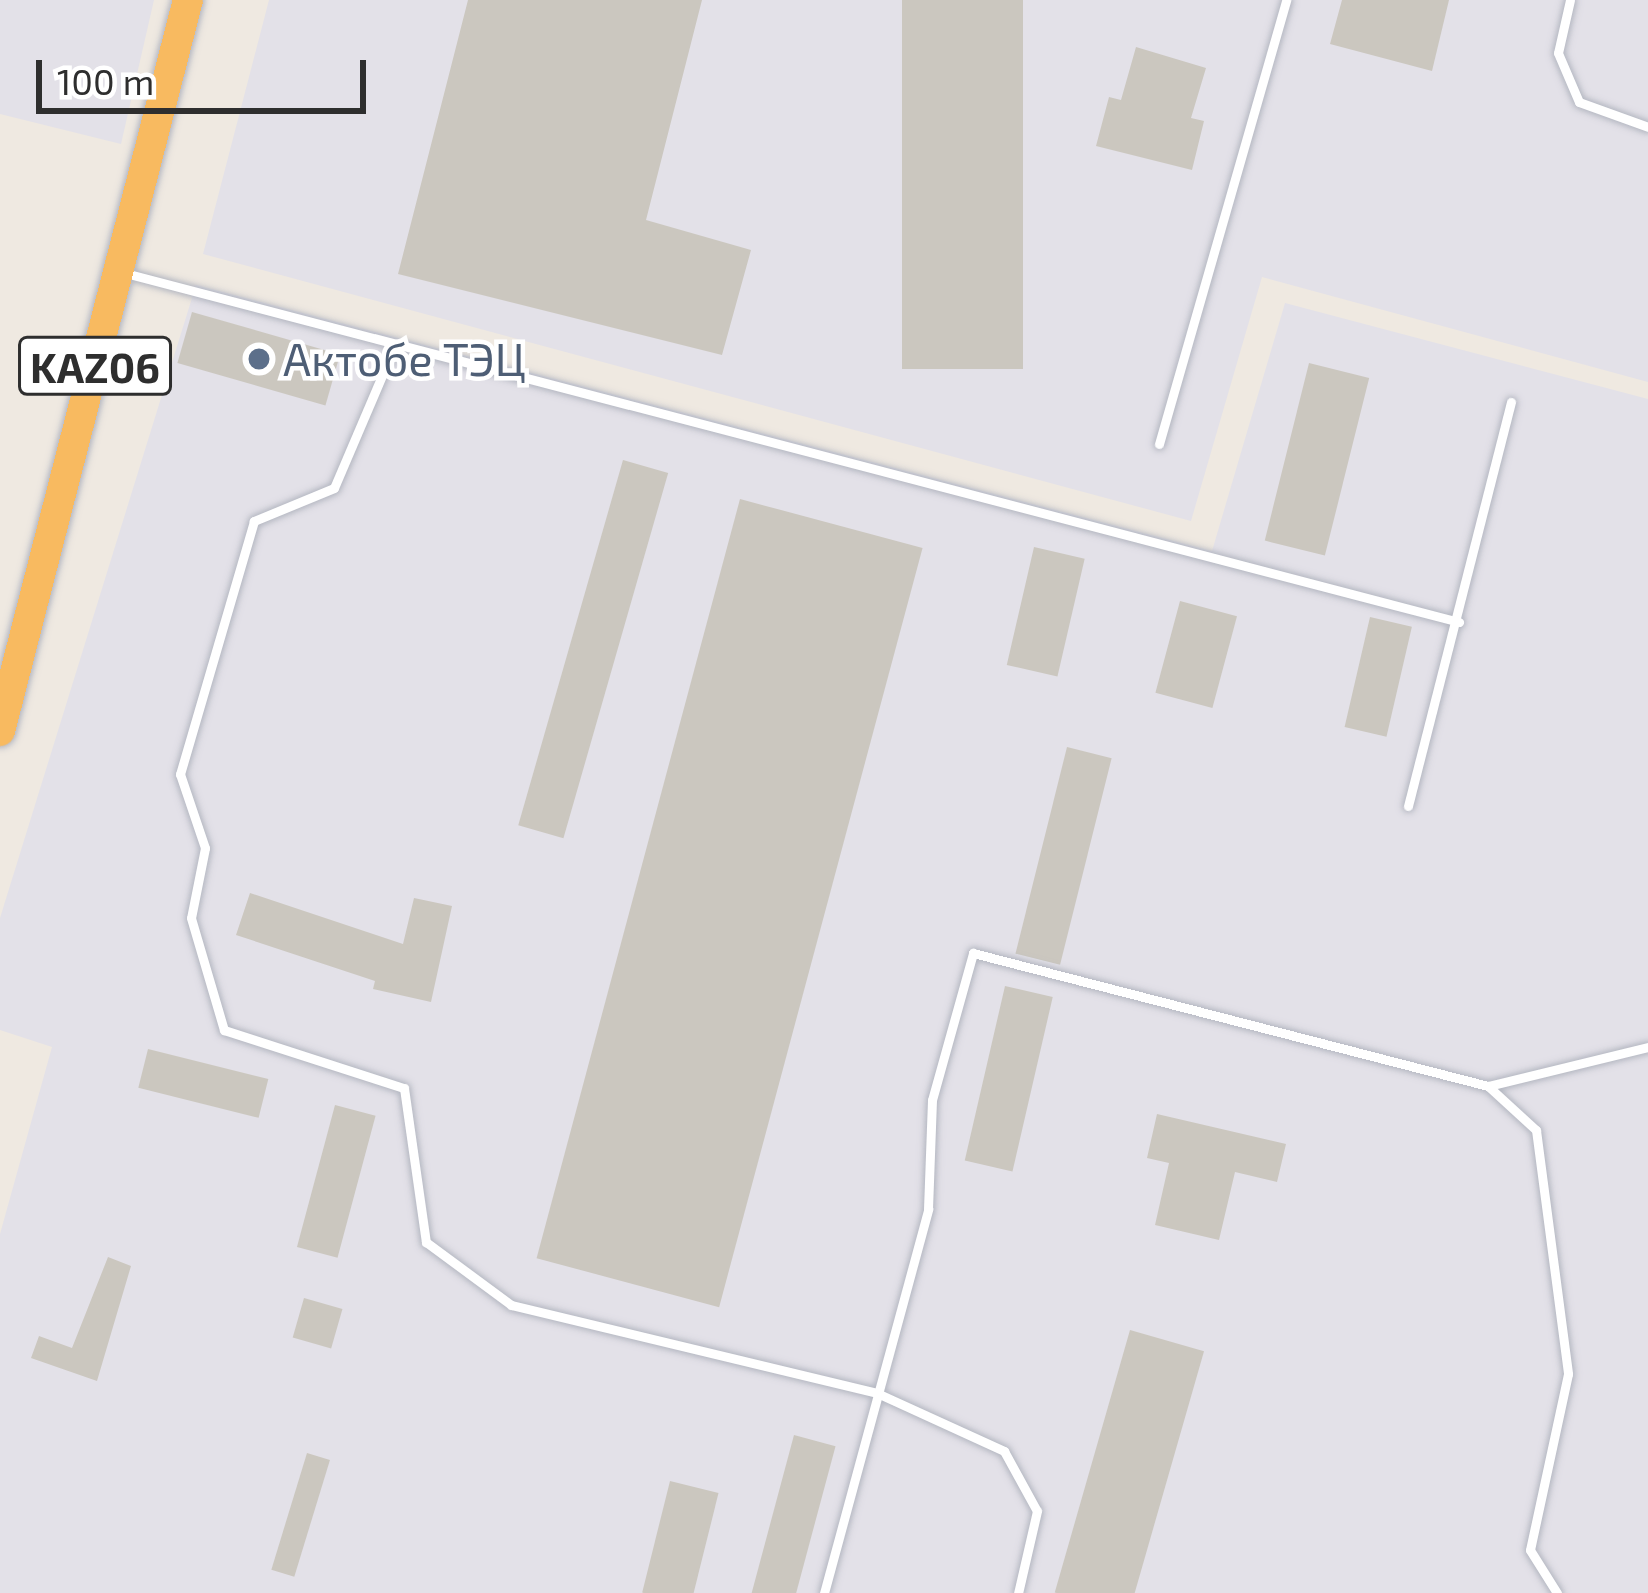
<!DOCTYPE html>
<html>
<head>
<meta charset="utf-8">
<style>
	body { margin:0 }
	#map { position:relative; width:1648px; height:1593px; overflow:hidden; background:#efe9e1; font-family:"Exo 2",sans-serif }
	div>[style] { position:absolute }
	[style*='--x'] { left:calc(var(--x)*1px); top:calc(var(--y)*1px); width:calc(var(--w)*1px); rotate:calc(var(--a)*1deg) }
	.industrial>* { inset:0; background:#e3e1e8 }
	.building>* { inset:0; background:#cbc7bf; transform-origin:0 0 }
	.roads { filter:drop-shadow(0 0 3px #b4b7c1) drop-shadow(0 0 3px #b4b7c1) }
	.service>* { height:9px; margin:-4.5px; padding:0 4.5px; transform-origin:4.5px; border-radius:4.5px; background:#fff }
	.trunk>* { height:30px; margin:-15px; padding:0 15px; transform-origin:15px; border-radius:15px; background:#f8ba60 }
	.dots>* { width:33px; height:33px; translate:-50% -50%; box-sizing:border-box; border:6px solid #fff; border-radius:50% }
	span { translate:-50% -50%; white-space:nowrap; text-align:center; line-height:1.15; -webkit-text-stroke:9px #fff; paint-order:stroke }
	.shield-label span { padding:3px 9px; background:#fff; border:3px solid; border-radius:9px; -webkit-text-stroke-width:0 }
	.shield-label { font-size:42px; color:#2e2e2e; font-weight:700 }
	.service-label { font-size:45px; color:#4e5e75 }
	.left { translate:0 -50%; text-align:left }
	.scale { position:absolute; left:36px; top:60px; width:330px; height:54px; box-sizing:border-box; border:6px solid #2e2e2e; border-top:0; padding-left:15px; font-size:36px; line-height:42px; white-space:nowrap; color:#2e2e2e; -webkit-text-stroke:9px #fff; paint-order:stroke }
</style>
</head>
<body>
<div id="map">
	<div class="industrial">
		<i style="clip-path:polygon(0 0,154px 0,121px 144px,0 114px)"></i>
		<i style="clip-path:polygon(269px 0,1648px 0,1648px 382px,1262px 277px,1191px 521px,203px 254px)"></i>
		<i style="clip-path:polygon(196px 285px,1212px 551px,1285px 303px,1648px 399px,1648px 1593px,0 1593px,0 1234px,52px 1047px,0 1030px,0 918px)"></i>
	</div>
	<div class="building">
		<i style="clip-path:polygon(468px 0,702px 0,646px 220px,751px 250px,722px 355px,398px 274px)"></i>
		<i style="left:902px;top:0;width:121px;height:369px"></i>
		<i style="clip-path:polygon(1342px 0,1449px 0,1432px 71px,1330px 44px)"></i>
		<i style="clip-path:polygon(1136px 47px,1206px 68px,1191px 118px,1204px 121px,1192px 170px,1096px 146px,1109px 97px,1121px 100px)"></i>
		<i style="left:192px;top:312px;width:154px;height:53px;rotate:16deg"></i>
		<i style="left:1309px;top:363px;width:62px;height:183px;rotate:14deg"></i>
		<i style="left:623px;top:460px;width:47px;height:380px;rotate:16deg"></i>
		<i style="left:740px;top:499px;width:189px;height:786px;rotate:15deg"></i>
		<i style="left:1034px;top:547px;width:52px;height:121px;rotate:13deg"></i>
		<i style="left:1180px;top:601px;width:59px;height:95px;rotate:15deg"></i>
		<i style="left:1370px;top:617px;width:43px;height:113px;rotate:13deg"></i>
		<i style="left:1067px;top:747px;width:46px;height:213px;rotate:14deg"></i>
		<i style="clip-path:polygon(250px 893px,403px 944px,414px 898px,452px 906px,431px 1002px,373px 989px,375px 981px,236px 935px)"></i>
		<i style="left:1005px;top:986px;width:49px;height:179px;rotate:13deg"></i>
		<i style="left:148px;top:1049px;width:124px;height:40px;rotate:14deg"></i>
		<i style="left:335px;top:1105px;width:42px;height:147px;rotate:15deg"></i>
		<i style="clip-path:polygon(1157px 1114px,1286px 1144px,1277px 1182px,1235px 1172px,1219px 1240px,1155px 1225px,1169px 1163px,1147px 1158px)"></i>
		<i style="clip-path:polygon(108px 1257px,131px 1266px,97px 1381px,31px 1358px,39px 1336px,72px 1348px)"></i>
		<i style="left:304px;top:1298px;width:40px;height:41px;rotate:16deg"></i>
		<i style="left:1130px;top:1330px;width:77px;height:273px;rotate:16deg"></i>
		<i style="left:794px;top:1435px;width:43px;height:164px;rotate:15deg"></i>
		<i style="left:307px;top:1453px;width:24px;height:122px;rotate:17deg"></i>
		<i style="left:670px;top:1481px;width:50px;height:115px;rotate:14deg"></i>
	</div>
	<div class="roads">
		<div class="service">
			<i style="--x:1570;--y:0;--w:54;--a:102.8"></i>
			<i style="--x:1558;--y:53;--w:53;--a:66.8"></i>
			<i style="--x:1579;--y:102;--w:73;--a:19.9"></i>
			<i style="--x:125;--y:273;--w:1379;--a:14.66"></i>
			<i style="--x:395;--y:345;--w:155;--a:113.1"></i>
			<i style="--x:334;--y:488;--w:87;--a:157.6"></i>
			<i style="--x:254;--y:521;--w:264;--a:106.3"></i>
			<i style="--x:180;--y:774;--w:78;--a:71.3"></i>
			<i style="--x:205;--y:848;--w:71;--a:101.3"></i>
			<i style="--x:191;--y:918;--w:117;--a:73.6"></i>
			<i style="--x:224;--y:1030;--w:189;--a:17.9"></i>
			<i style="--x:404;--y:1088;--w:156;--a:81.9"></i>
			<i style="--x:426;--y:1242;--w:106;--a:36.5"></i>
			<i style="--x:511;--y:1305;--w:376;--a:13.5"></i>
			<i style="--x:877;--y:1393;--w:140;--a:24.5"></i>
			<i style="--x:1004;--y:1451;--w:68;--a:61.2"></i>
			<i style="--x:1037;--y:1511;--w:84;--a:103"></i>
			<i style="--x:1159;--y:444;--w:462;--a:-74"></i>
			<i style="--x:1408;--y:806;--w:417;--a:-75.7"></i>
			<i style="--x:1488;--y:1086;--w:65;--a:42.5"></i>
			<i style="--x:1536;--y:1130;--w:246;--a:82.5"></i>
			<i style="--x:1568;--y:1374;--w:180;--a:102.2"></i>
			<i style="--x:1530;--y:1550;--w:51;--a:57.9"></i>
			<i style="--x:824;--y:1593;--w:398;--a:-74.8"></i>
			<i style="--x:928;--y:1209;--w:109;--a:-87.9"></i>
			<i style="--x:932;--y:1100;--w:153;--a:-74.4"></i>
			<i style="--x:973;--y:953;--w:532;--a:14.48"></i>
			<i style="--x:1488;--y:1086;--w:165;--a:-13.7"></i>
		</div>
		<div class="trunk">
			<i style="--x:0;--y:731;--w:755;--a:-75.58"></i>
		</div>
	</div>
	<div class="dots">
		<i style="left:259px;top:359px;background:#5c6f8a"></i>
	</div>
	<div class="shield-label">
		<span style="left:95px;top:366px">KАZ06</span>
	</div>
	<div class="service-label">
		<span class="left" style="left:283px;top:359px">Актобе ТЭЦ</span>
	</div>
	<div class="scale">100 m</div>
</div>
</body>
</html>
